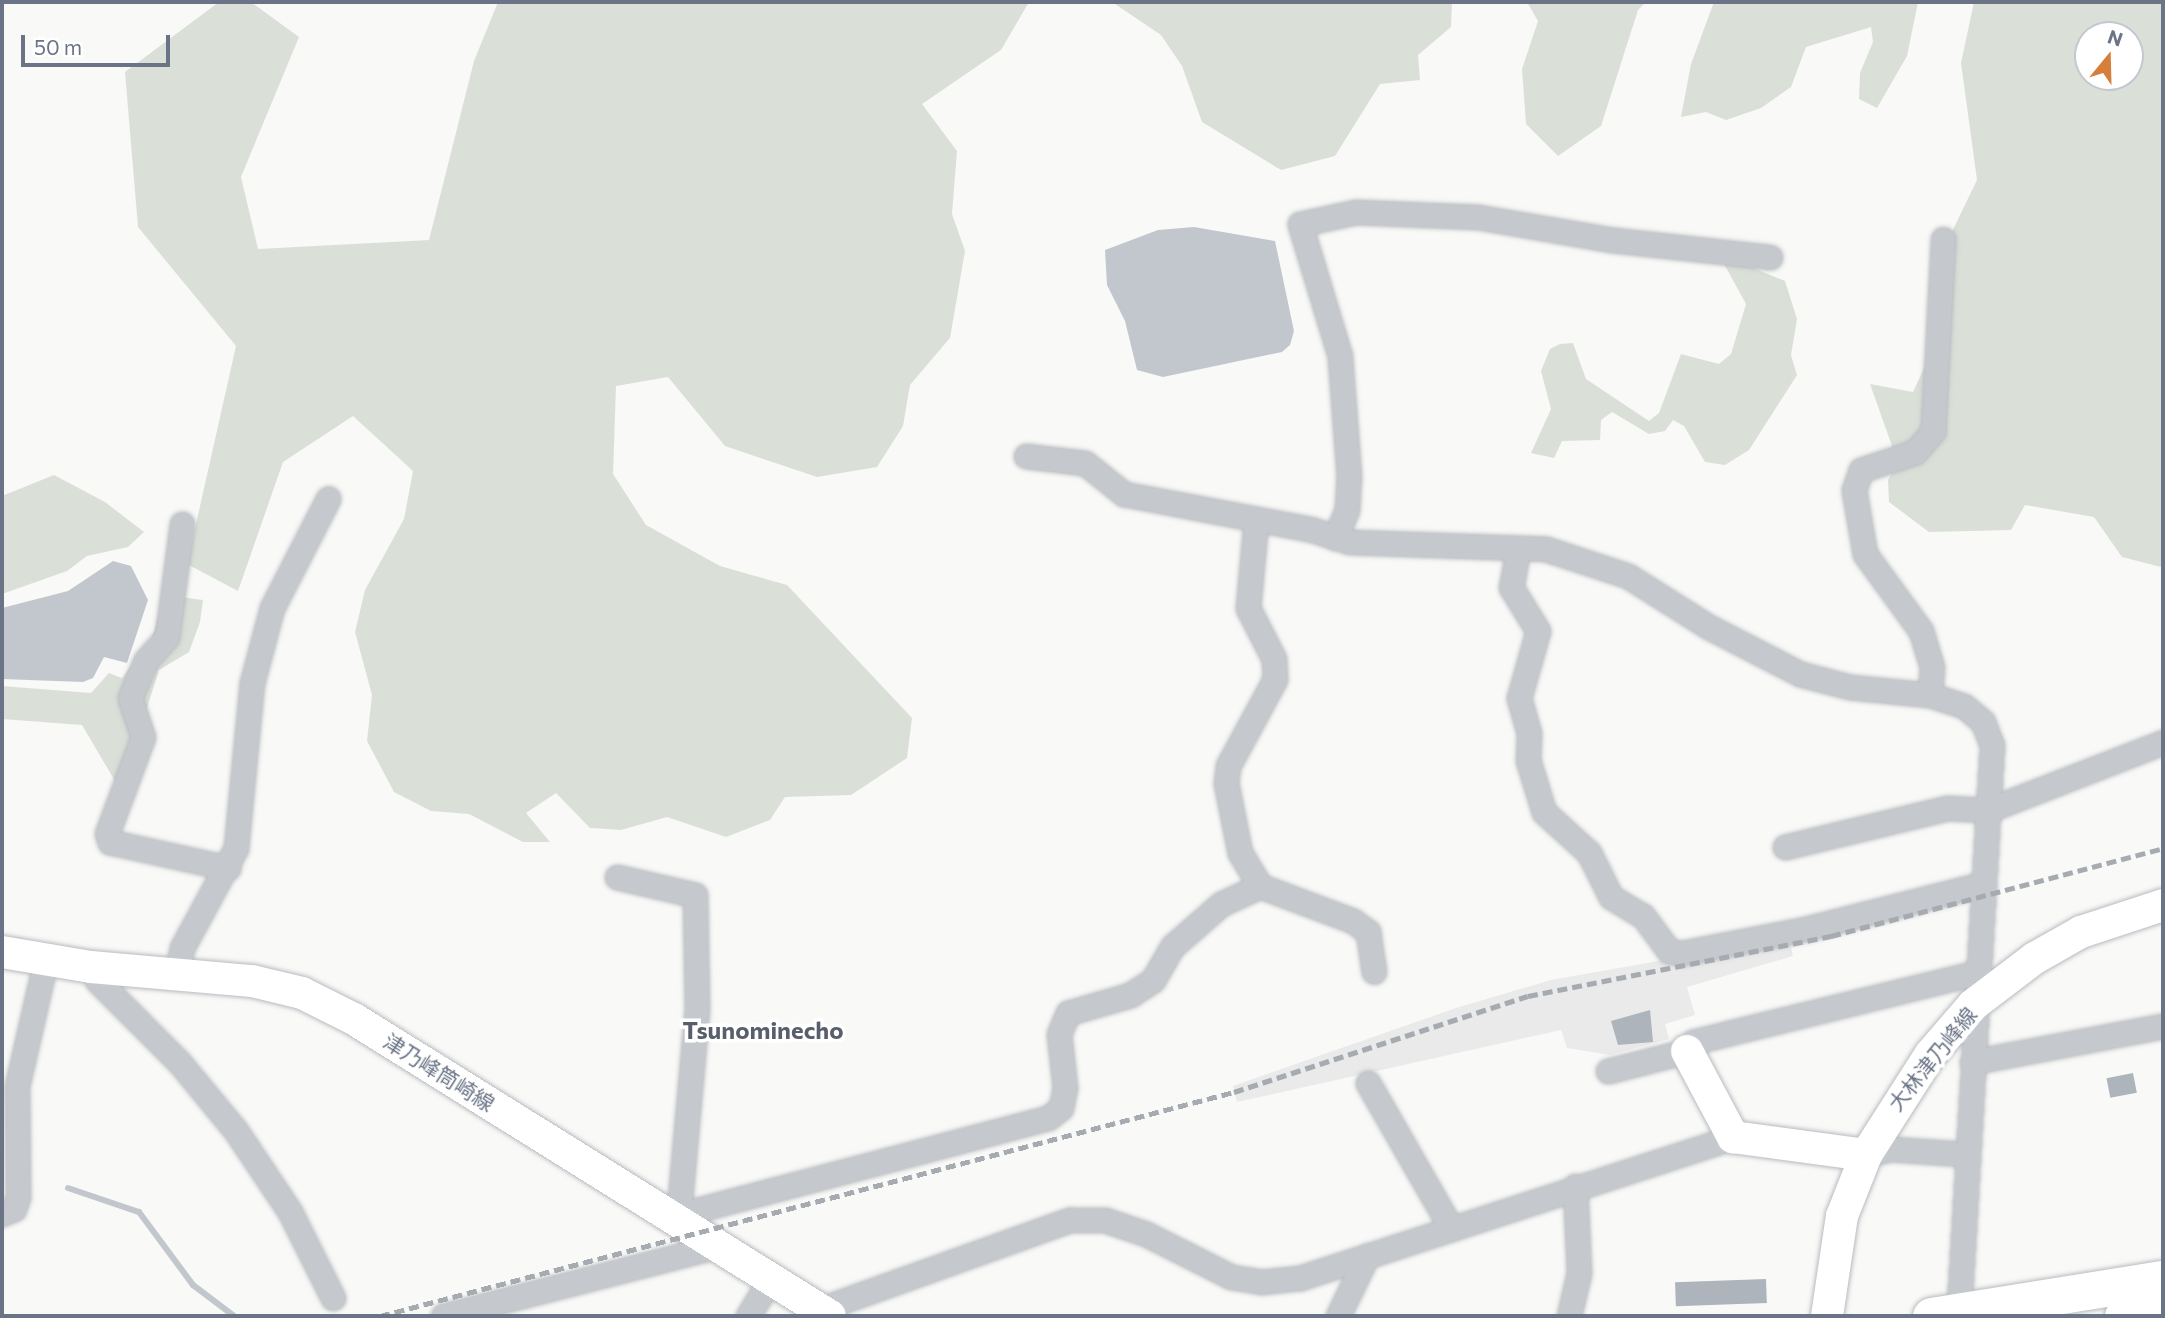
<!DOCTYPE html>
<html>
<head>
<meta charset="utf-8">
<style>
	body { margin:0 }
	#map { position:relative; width:2165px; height:1318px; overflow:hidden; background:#f9f9f7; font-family:Commissioner,"Noto Sans JP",sans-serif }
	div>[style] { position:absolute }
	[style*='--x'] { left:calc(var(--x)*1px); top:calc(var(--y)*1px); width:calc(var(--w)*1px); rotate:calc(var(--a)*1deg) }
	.built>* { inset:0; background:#eaeaea }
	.green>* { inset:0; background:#dae0d8 }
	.water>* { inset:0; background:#c2c7ce }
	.stream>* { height:6px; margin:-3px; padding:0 3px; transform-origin:3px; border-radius:3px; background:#c2c7ce }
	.building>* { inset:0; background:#aeb4bb; transform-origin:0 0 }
	.roads { filter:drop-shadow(0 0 2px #b8bbc0) drop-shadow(0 0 2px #b8bbc0) }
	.minor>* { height:23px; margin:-11.5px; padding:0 11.5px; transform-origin:11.5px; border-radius:11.5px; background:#c5c8cc }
	.secondary>* { height:32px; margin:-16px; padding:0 16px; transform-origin:16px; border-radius:16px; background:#fff }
	.trunk>* { height:37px; margin:-18.5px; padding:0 18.5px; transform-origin:18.5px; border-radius:18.5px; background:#fff }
	.rail>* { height:5px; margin-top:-2.5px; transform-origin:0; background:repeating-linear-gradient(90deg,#a6aab1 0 10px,transparent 0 15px) }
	span { translate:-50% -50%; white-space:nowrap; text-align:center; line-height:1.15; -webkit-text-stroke:7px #fff; paint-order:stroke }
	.street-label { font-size:21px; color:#6a7486 }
	.quarter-label { font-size:24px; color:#585f6b; font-weight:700 }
	.frame { position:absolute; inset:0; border:4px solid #6a7486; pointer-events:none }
	.north { position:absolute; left:2074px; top:21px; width:70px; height:70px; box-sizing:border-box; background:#fff; border:2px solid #c3c7cf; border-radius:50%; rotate:19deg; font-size:19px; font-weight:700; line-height:28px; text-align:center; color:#6a7486 }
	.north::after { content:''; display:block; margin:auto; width:24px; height:32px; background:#d67f3a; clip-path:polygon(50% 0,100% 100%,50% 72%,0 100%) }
	.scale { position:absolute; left:21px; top:35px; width:149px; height:32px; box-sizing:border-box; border:4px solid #6a7486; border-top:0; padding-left:9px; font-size:21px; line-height:24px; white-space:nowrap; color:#6a7486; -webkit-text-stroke:5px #fff; paint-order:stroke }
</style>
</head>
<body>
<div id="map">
	<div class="built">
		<i style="clip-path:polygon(1789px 938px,1793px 956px,1687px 987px,1695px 1015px,1665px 1024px,1669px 1039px,1610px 1055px,1567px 1048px,1561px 1030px,1237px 1102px,1233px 1086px,1456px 1008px,1551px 980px)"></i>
	</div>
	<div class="green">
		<i style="clip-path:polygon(219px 2px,251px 2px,299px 37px,241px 177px,258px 249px,429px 240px,474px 61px,498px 2px,1029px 2px,1001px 50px,922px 104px,957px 151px,952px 214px,965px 251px,950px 338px,910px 385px,903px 426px,877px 467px,817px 477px,725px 446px,668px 377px,616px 386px,613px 474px,646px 525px,720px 566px,787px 585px,912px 718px,907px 758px,851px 795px,785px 797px,770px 820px,726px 837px,667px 817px,621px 830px,590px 828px,556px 793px,526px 813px,550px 842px,523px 842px,469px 814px,431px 811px,394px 792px,367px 741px,372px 695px,355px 632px,365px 590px,404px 519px,413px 471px,353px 416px,283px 462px,238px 591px,187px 564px,236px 346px,138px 227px,125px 72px)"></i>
		<i style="clip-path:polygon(1112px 2px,1452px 2px,1451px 27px,1418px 55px,1420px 80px,1380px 84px,1335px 156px,1281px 170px,1202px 122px,1182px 66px,1161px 35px)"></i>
		<i style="clip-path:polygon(1527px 2px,1646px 2px,1638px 10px,1601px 126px,1558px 156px,1526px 124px,1522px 69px,1538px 21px)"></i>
		<i style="clip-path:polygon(1714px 2px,1918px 2px,1907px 56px,1877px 108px,1859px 99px,1860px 73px,1873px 42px,1871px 27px,1806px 47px,1791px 87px,1761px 108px,1726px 120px,1706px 112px,1681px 117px,1691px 64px)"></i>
		<i style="clip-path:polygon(evenodd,1974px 2px,2163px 2px,2161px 567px,2122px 557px,2094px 517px,2025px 505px,2011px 530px,1929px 532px,1889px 502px,1888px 480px,1898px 463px,1870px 384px,1913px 392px,1943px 327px,1947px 242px,1977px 180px,1961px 63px,1974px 2px,2088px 35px,2130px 35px,2130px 77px,2088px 77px,2088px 35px)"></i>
		<i style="clip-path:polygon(1734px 260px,1785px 281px,1797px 319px,1791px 355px,1797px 375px,1749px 450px,1725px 465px,1705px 462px,1684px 426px,1673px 420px,1665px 431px,1649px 434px,1612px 412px,1601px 420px,1600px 440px,1562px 441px,1554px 458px,1531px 453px,1551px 409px,1541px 371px,1550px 349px,1560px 344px,1573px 343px,1586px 379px,1649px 421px,1659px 413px,1681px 354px,1719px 364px,1731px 354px,1746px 304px,1723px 262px)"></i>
		<i style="clip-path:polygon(54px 475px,105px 502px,144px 532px,128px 547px,87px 556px,67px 571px,2px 594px,2px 496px)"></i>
		<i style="clip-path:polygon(165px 595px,203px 600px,200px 622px,189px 652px,159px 670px,131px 758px,115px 781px,82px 725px,2px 719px,2px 686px,91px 693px,109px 673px,122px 678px,152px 637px)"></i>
	</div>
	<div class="water">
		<i style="clip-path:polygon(1194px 227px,1275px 241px,1294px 331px,1290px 345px,1282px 352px,1163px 377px,1137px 370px,1125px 321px,1107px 285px,1105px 250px,1158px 230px)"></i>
		<i style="clip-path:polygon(113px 561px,131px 566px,148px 600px,127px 663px,104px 657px,93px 678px,83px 682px,2px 679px,2px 608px,68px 591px)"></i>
	</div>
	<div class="stream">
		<i style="--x:68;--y:1188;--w:75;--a:18.7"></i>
		<i style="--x:139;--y:1212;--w:91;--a:53.5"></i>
		<i style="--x:193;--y:1285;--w:51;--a:37.1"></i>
	</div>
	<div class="building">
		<i style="clip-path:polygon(1650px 1010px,1653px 1042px,1618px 1045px,1611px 1021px)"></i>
		<i style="left:2133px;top:1073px;width:20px;height:27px;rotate:79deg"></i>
		<i style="left:1766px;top:1279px;width:24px;height:91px;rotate:88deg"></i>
	</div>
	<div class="roads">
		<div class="minor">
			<i style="--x:1026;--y:456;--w:59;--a:6.8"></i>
			<i style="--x:1085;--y:463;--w:50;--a:38.5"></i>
			<i style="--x:1124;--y:494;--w:189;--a:10.7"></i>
			<i style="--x:1310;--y:529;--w:42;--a:18"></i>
			<i style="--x:1350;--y:542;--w:196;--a:2"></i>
			<i style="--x:1546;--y:549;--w:86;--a:18.2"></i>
			<i style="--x:1628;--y:576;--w:96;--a:32.2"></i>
			<i style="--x:1709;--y:627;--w:102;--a:27.3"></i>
			<i style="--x:1800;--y:674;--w:52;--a:14.6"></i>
			<i style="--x:1850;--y:687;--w:80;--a:5.7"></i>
			<i style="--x:1930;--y:695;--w:36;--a:18"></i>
			<i style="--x:1964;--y:706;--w:25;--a:40"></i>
			<i style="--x:1983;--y:722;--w:25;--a:69"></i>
			<i style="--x:1992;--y:745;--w:566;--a:93.34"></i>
			<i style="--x:182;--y:524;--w:114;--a:97.6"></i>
			<i style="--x:167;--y:637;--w:31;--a:132"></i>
			<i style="--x:146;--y:660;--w:41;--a:112.8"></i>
			<i style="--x:130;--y:698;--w:41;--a:71.6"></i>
			<i style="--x:143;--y:737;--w:103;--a:110.4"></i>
			<i style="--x:107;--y:834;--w:9;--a:69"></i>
			<i style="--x:110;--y:842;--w:121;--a:12.4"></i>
			<i style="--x:1335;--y:538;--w:30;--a:-67"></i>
			<i style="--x:1347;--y:510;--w:33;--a:-87"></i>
			<i style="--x:1349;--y:477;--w:121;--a:-94.3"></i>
			<i style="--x:1340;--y:356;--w:138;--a:-106.9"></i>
			<i style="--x:1300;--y:224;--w:57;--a:-12.1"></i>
			<i style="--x:1356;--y:212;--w:122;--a:2.3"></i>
			<i style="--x:1478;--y:217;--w:137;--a:9.7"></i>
			<i style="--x:1613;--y:240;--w:158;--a:6.2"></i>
			<i style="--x:1518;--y:549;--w:39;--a:100"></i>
			<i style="--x:1511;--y:587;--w:52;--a:58.5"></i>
			<i style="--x:1538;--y:631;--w:70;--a:105.8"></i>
			<i style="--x:1519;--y:698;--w:37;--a:74"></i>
			<i style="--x:1529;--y:734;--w:26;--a:92"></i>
			<i style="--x:1528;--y:760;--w:54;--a:72.9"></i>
			<i style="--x:1544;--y:812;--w:61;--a:42.3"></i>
			<i style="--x:1589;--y:853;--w:49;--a:63.4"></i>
			<i style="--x:1611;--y:897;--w:37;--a:31"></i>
			<i style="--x:1643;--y:916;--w:44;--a:53.4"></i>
			<i style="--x:1669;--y:951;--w:13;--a:9"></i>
			<i style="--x:1682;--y:953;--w:126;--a:-11"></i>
			<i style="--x:1806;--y:929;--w:183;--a:-14.3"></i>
			<i style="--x:1930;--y:695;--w:28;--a:-86"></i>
			<i style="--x:1932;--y:667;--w:38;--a:-107"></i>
			<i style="--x:1921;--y:631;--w:95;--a:-126"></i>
			<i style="--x:1865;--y:554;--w:65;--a:-99.8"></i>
			<i style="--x:1854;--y:490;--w:21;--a:-71"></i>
			<i style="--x:1861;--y:470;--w:57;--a:-18.4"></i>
			<i style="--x:1915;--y:452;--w:28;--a:-49"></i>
			<i style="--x:1933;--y:431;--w:192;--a:-87"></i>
			<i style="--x:1785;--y:847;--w:167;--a:-13.5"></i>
			<i style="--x:1947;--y:808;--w:41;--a:2.8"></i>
			<i style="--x:1988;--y:810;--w:188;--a:-21.2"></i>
			<i style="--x:617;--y:877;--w:80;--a:13"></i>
			<i style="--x:695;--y:895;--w:114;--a:89"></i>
			<i style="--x:697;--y:1009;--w:212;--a:95.1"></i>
			<i style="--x:678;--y:1220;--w:21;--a:-28"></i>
			<i style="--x:697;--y:1210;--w:363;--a:-14.7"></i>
			<i style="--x:1048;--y:1118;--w:16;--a:-38"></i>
			<i style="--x:1061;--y:1108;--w:20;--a:-79"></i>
			<i style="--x:1065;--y:1088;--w:54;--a:-96.3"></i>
			<i style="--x:1059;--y:1034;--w:23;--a:-67"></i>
			<i style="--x:1068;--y:1013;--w:65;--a:-16.2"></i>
			<i style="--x:1130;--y:995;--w:27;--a:-33"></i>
			<i style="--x:1153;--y:980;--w:39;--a:-60"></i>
			<i style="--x:1173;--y:946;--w:64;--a:-41.2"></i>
			<i style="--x:1221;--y:904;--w:43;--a:-24.8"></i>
			<i style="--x:1260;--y:886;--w:39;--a:-121"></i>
			<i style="--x:1240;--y:853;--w:71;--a:-101.3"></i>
			<i style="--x:1226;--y:783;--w:17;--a:-83"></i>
			<i style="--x:1228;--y:766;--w:99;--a:-61.6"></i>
			<i style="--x:1275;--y:679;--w:20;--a:-93"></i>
			<i style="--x:1274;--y:659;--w:57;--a:-117"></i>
			<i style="--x:1248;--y:608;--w:88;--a:-84.8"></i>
			<i style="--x:1260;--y:886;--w:99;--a:20.6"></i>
			<i style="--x:1353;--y:921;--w:19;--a:36"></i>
			<i style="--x:1368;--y:932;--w:40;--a:81.5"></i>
			<i style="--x:91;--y:967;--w:14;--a:65"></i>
			<i style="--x:97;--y:980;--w:116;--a:45"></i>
			<i style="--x:179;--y:1062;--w:89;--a:50.4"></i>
			<i style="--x:236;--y:1131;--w:97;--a:56.3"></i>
			<i style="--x:290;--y:1212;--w:96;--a:63.4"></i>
			<i style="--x:177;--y:972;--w:25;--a:-78"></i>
			<i style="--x:182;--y:948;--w:114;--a:-61.6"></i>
			<i style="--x:236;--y:848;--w:166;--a:-84.5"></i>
			<i style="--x:252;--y:683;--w:78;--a:-75.1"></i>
			<i style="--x:272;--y:608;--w:123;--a:-62.8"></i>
			<i style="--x:1972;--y:1062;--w:194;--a:-10.7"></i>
			<i style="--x:1608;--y:1071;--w:81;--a:-14.2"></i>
			<i style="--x:1687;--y:1051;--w:11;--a:-56"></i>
			<i style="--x:1693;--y:1042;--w:37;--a:-14"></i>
			<i style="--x:1729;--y:1033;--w:254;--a:-13.7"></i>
			<i style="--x:1368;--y:1083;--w:167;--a:60.2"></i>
			<i style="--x:1866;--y:1155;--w:25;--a:-14"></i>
			<i style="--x:1890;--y:1149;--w:74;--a:3.9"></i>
			<i style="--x:2;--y:1214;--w:13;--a:-23"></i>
			<i style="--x:14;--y:1209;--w:13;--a:-72"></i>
			<i style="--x:18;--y:1197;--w:111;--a:-90.5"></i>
			<i style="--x:17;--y:1086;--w:130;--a:-77.1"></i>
			<i style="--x:818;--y:1310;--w:268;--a:-19.7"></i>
			<i style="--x:1070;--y:1220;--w:35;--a:0"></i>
			<i style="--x:1105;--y:1220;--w:43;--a:18.9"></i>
			<i style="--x:1146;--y:1234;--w:95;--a:26.8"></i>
			<i style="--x:1231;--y:1277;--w:30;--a:9"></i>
			<i style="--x:1261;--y:1282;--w:39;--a:-6"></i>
			<i style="--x:1300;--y:1278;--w:455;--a:-18"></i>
			<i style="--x:443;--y:1316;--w:283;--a:-14.3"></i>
			<i style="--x:748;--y:1316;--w:42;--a:-58.6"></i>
			<i style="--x:1338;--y:1316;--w:67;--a:-64.2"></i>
			<i style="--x:1569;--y:1316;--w:44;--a:-76.9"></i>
			<i style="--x:1579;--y:1273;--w:87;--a:-92.6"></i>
		</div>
		<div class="secondary">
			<i style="--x:2;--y:952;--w:90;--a:9.6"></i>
			<i style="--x:91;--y:967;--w:162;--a:5"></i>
			<i style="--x:252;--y:981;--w:51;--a:13.5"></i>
			<i style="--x:302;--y:993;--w:58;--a:26.6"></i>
			<i style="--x:354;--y:1019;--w:561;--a:31.96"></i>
			<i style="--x:1687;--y:1051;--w:98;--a:61.9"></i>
			<i style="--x:1733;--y:1137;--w:134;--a:7.7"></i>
			<i style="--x:1827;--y:1316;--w:101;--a:-81.5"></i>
			<i style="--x:1842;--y:1216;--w:66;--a:-68.5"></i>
			<i style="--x:1866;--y:1155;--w:119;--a:-57.4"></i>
			<i style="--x:1930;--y:1055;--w:66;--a:-49.3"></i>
			<i style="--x:1973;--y:1005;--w:78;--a:-37.2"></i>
			<i style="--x:2035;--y:958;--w:53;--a:-29.5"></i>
			<i style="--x:2081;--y:932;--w:86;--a:-18.2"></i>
		</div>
		<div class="trunk">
			<i style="--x:1931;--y:1316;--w:235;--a:-9.1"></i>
			<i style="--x:2123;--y:1316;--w:40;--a:-8.5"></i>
		</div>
	</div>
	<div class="rail">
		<i style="--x:380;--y:1316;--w:883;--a:-14.7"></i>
		<i style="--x:1234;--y:1092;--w:309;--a:-18.1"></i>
		<i style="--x:1528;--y:996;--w:309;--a:-11.2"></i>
		<i style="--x:1831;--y:936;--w:343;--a:-14.8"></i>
	</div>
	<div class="street-label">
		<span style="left:1932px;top:1059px;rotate:-51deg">大林津乃峰線</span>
		<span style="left:439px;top:1072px;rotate:32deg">津乃峰筒崎線</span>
	</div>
	<div class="quarter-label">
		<span style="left:763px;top:1030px">Tsunominecho</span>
	</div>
	<div class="frame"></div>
	<div class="north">N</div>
	<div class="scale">50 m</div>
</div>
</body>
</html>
